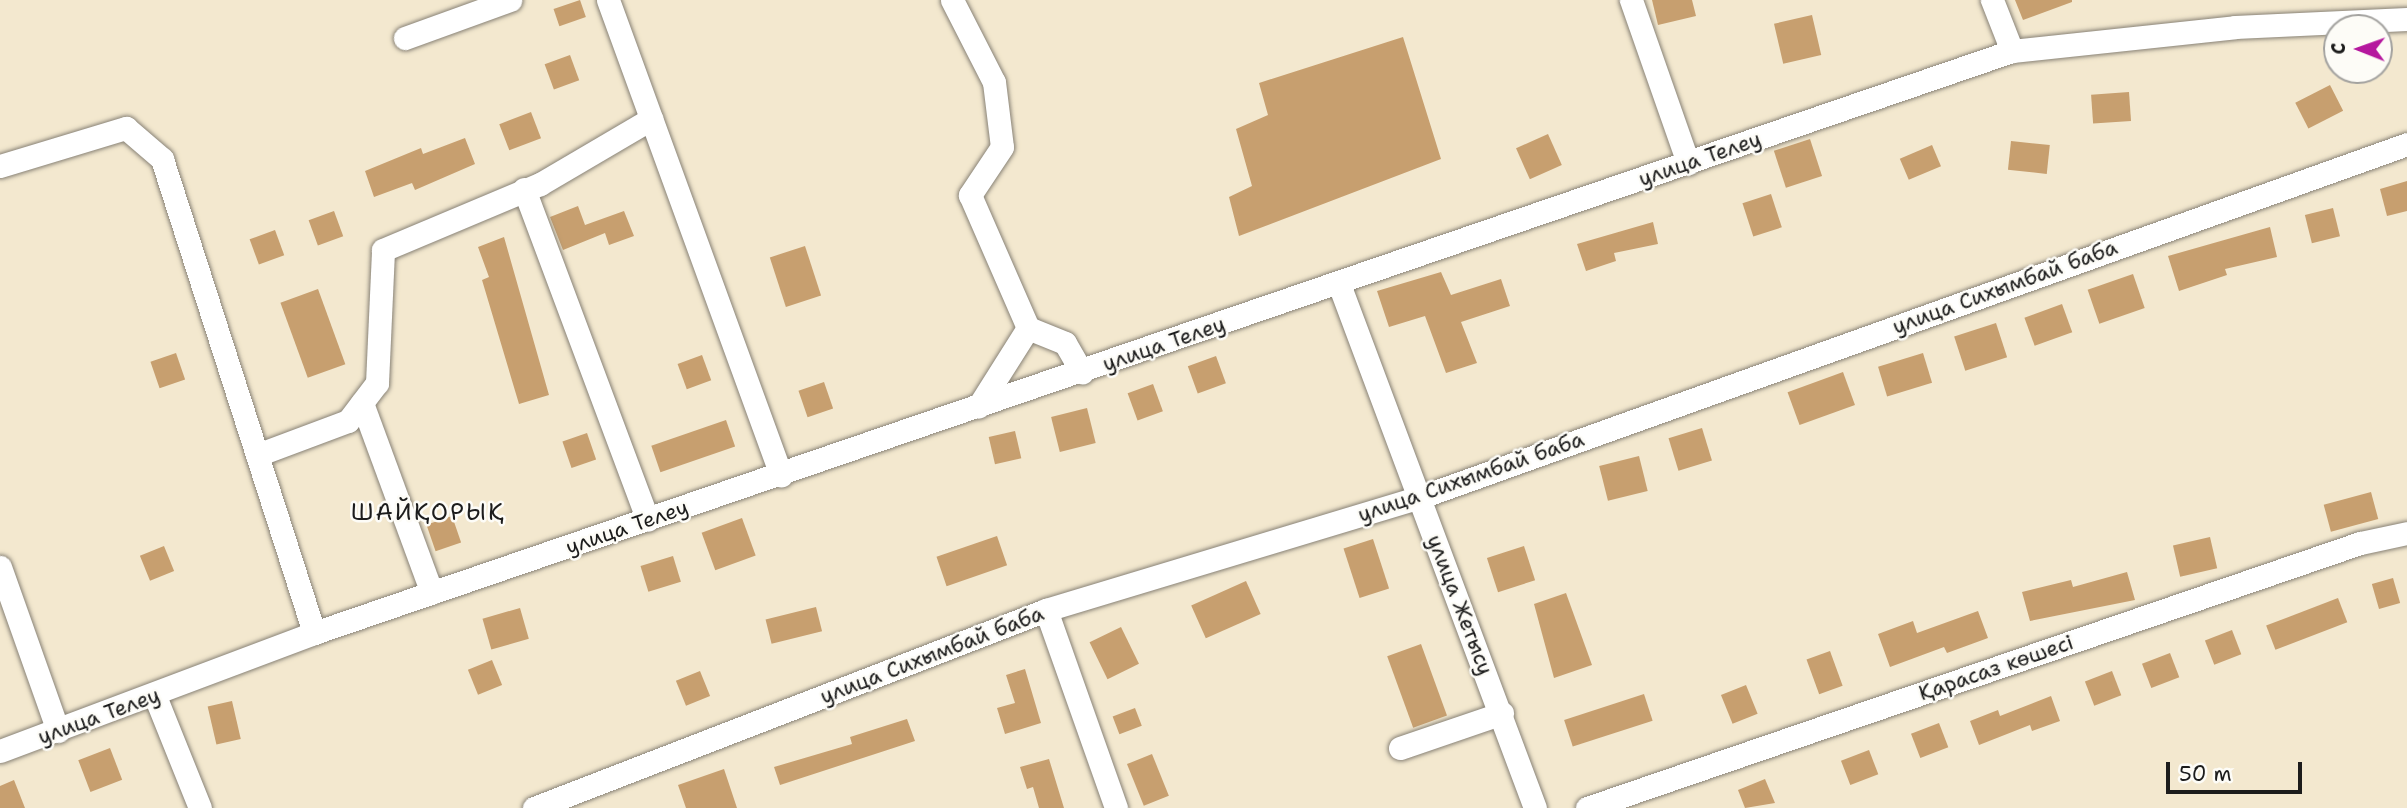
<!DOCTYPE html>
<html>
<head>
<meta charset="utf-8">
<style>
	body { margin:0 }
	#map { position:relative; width:2407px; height:808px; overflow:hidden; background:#f3e8cf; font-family:"Shantell Sans",sans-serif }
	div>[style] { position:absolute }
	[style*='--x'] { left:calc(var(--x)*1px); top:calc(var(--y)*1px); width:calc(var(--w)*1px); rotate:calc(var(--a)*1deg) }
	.building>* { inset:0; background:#c79f6f; transform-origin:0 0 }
	.roads { filter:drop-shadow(0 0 2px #888276) drop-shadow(0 0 2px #888276) }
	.minor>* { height:23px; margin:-11.5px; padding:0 11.5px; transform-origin:11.5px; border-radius:11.5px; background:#fff }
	span { translate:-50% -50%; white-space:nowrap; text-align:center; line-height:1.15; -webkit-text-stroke:5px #fdfcf7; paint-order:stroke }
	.street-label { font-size:21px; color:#1c1c1c }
	.quarter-label { font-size:24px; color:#1c1c1c; letter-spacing:2px }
	.north { position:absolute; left:2323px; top:14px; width:70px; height:70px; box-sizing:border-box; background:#fdfcf7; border:2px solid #a3a29f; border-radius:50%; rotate:271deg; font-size:19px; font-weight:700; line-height:28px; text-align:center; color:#1c1c1c }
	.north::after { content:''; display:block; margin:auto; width:24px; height:32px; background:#b5179e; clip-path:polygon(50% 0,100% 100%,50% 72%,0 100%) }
	.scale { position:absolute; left:2166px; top:762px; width:136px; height:32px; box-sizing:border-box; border:4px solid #1c1c1c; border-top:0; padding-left:9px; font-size:21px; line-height:24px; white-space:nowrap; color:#1c1c1c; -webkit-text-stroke:5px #fdfcf7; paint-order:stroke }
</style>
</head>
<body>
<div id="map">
	<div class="building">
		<i style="left:580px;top:0;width:18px;height:28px;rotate:71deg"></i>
		<i style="clip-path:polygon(1652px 0,1692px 0,1696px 16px,1658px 25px)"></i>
		<i style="clip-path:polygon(2015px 0,2072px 0,2072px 2px,2023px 20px)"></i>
		<i style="left:1812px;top:15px;width:41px;height:39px;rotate:77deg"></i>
		<i style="clip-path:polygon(1403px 37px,1441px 159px,1239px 236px,1229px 197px,1252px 186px,1236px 129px,1268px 115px,1259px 83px)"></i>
		<i style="left:570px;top:55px;width:27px;height:27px;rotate:70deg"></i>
		<i style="left:2330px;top:85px;width:29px;height:39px;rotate:63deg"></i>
		<i style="left:2129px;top:92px;width:29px;height:38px;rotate:86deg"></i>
		<i style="left:531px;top:112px;width:28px;height:34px;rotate:69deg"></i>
		<i style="left:1548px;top:134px;width:34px;height:35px;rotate:66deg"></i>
		<i style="clip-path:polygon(465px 138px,475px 164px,415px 190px,412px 183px,374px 197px,365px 171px,421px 148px,423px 154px)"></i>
		<i style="left:1810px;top:139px;width:39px;height:38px;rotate:72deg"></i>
		<i style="left:2011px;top:141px;width:39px;height:29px;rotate:6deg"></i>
		<i style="left:1932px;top:145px;width:23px;height:35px;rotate:67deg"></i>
		<i style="clip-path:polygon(2407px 181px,2407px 211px,2387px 216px,2380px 189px)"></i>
		<i style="left:1771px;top:194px;width:35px;height:30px;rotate:72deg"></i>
		<i style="clip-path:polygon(578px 206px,585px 225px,624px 211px,634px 236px,609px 245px,605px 233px,563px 250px,550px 217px)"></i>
		<i style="left:2333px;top:208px;width:29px;height:29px;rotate:76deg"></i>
		<i style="left:334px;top:211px;width:27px;height:27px;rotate:70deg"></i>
		<i style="clip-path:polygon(1653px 222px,1658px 244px,1614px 253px,1616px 261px,1586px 271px,1577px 244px)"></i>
		<i style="clip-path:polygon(2270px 227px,2277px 257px,2225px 269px,2227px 275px,2179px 291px,2168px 256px)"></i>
		<i style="left:275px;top:230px;width:27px;height:27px;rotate:70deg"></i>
		<i style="clip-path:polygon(504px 237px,549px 395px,519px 404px,482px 280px,489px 277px,478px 247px)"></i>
		<i style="left:805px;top:246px;width:52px;height:37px;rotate:72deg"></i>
		<i style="clip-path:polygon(1441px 272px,1451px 295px,1501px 279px,1510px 306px,1461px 322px,1477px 363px,1446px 373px,1425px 316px,1389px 327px,1377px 291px)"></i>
		<i style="left:2133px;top:274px;width:36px;height:48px;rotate:71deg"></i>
		<i style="left:318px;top:289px;width:80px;height:40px;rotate:70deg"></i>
		<i style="left:2062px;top:304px;width:30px;height:40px;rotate:70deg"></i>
		<i style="left:1996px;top:323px;width:36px;height:44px;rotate:72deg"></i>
		<i style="left:176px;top:353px;width:28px;height:27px;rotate:71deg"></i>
		<i style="left:1923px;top:353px;width:31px;height:47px;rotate:73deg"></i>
		<i style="left:702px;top:355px;width:27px;height:26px;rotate:70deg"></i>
		<i style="left:1216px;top:356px;width:29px;height:30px;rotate:70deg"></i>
		<i style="left:1843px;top:372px;width:35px;height:59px;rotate:70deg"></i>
		<i style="left:824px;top:382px;width:28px;height:27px;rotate:71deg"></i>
		<i style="left:1153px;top:384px;width:29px;height:27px;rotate:70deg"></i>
		<i style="left:1087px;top:408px;width:36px;height:37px;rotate:76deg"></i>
		<i style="left:726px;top:420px;width:28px;height:79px;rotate:71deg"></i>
		<i style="left:1702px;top:428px;width:34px;height:35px;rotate:73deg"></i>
		<i style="left:1015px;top:431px;width:28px;height:27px;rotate:77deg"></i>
		<i style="left:587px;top:433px;width:28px;height:26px;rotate:71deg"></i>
		<i style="left:1639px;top:456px;width:36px;height:41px;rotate:76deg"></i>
		<i style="left:2371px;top:492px;width:28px;height:49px;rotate:75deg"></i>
		<i style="left:452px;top:516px;width:28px;height:27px;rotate:71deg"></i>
		<i style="left:742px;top:518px;width:40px;height:43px;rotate:70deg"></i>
		<i style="left:997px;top:536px;width:31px;height:64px;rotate:71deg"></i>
		<i style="left:2210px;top:537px;width:32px;height:38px;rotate:77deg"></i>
		<i style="left:1373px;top:539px;width:52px;height:31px;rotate:72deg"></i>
		<i style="left:164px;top:546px;width:27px;height:26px;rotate:68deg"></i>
		<i style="left:1524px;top:546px;width:36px;height:39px;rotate:72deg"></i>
		<i style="left:673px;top:556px;width:27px;height:34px;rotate:73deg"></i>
		<i style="clip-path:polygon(2127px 572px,2135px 600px,2030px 621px,2022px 592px,2071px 580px,2073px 587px)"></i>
		<i style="left:2393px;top:578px;width:26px;height:22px;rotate:74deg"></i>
		<i style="left:1246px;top:581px;width:36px;height:60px;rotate:66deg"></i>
		<i style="clip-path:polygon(1566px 593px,1592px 665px,1554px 678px,1534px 604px)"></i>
		<i style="left:2338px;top:598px;width:26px;height:77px;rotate:69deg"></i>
		<i style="left:816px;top:607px;width:25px;height:52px;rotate:76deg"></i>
		<i style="left:520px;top:608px;width:32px;height:39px;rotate:74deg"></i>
		<i style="clip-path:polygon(1978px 611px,1988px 638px,1947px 653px,1944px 647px,1890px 667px,1878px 634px,1913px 621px,1917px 633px)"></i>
		<i style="left:1121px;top:627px;width:41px;height:35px;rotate:64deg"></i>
		<i style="left:2232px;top:630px;width:26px;height:29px;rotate:69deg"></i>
		<i style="left:1421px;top:644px;width:76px;height:36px;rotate:70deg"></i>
		<i style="left:1830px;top:651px;width:37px;height:25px;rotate:70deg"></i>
		<i style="left:2170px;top:653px;width:26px;height:30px;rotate:69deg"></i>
		<i style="left:492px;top:660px;width:27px;height:26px;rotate:68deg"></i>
		<i style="clip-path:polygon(1025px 669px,1041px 723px,1005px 734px,997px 708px,1015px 703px,1006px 675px)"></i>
		<i style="left:700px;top:671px;width:27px;height:26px;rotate:68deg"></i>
		<i style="left:2112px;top:671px;width:26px;height:29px;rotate:69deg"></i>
		<i style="left:1746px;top:685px;width:31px;height:27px;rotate:68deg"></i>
		<i style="left:1644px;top:694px;width:28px;height:84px;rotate:72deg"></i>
		<i style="clip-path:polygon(2051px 696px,2060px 721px,2032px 731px,2030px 725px,1979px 745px,1970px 721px,1998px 710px,2000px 716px)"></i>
		<i style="left:232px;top:701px;width:39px;height:25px;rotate:77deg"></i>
		<i style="left:1135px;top:708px;width:19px;height:24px;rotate:69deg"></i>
		<i style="clip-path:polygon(907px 719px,915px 741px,780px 785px,774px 767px,852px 744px,850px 737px)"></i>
		<i style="left:1939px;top:723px;width:26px;height:30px;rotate:69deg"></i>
		<i style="left:110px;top:748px;width:34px;height:34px;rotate:69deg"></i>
		<i style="left:1869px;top:750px;width:26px;height:30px;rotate:69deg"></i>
		<i style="left:1152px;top:754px;width:45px;height:27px;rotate:68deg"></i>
		<i style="clip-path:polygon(1049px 759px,1064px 808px,1039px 808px,1033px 787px,1027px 789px,1020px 767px)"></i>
		<i style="clip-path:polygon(724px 769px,737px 808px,686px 808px,678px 785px)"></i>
		<i style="clip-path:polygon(1765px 779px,1775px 803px,1745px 808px,1738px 790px)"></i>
		<i style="clip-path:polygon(14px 780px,25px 808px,0 808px,0 786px)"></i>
	</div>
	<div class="roads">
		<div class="minor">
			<i style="--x:608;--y:0;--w:506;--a:69.99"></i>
			<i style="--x:952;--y:0;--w:92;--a:62.9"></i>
			<i style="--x:994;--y:82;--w:65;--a:83"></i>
			<i style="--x:1002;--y:147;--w:58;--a:123.7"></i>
			<i style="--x:970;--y:195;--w:145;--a:66.4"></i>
			<i style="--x:1028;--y:328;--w:93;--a:122.3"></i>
			<i style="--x:1631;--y:0;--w:173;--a:70.7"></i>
			<i style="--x:1992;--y:0;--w:55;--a:68.6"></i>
			<i style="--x:405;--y:38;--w:112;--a:-19.9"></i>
			<i style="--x:0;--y:166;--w:132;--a:-16.8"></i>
			<i style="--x:126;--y:128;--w:48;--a:40.7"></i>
			<i style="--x:162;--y:159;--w:498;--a:72.2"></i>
			<i style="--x:524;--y:189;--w:353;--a:69.5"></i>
			<i style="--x:1339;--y:284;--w:559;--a:69.49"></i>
			<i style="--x:1028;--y:328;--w:40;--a:22"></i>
			<i style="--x:1065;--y:343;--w:34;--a:60"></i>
			<i style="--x:362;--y:403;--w:202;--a:69.8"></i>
			<i style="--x:257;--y:455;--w:97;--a:-20.5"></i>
			<i style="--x:348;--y:421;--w:48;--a:-52.7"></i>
			<i style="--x:377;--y:383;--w:133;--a:-87.4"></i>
			<i style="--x:383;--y:250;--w:170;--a:-22.8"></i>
			<i style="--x:540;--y:184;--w:129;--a:-30.4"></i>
			<i style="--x:0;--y:567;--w:174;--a:70.5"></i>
			<i style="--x:1046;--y:610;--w:210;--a:70.5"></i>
			<i style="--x:155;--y:696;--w:121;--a:68.1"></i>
			<i style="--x:1400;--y:748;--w:108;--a:-18.9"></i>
			<i style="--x:0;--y:751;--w:335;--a:-20.6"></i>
			<i style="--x:314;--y:633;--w:1795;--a:-18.92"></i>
			<i style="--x:2012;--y:51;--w:224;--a:-6.1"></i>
			<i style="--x:2235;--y:27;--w:172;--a:-2.7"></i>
			<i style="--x:534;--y:808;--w:549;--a:-21.14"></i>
			<i style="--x:1046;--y:610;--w:388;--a:-16.8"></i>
			<i style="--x:1418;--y:498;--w:1050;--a:-19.69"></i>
			<i style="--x:1587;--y:808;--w:817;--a:-18.92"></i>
			<i style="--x:2360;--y:543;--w:48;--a:-12"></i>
		</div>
	</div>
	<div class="street-label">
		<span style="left:1700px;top:159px;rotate:-19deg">улица Телеу</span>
		<span style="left:2005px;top:287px;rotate:-20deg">улица Сихымбай баба</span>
		<span style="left:1164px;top:344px;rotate:-19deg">улица Телеу</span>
		<span style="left:1471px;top:477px;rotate:-19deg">улица Сихымбай баба</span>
		<span style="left:627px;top:527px;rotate:-19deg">улица Телеу</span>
		<span style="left:1460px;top:605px;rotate:69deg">улица Жетысу</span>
		<span style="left:932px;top:655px;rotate:-21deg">улица Сихымбай баба</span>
		<span style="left:1996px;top:668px;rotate:-19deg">Қарасаз көшесі</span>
		<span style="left:99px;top:716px;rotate:-20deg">улица Телеу</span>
	</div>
	<div class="quarter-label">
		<span style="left:428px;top:513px">ШАЙҚОРЫҚ</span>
	</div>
	<div class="north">С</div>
	<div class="scale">50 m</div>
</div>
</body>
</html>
